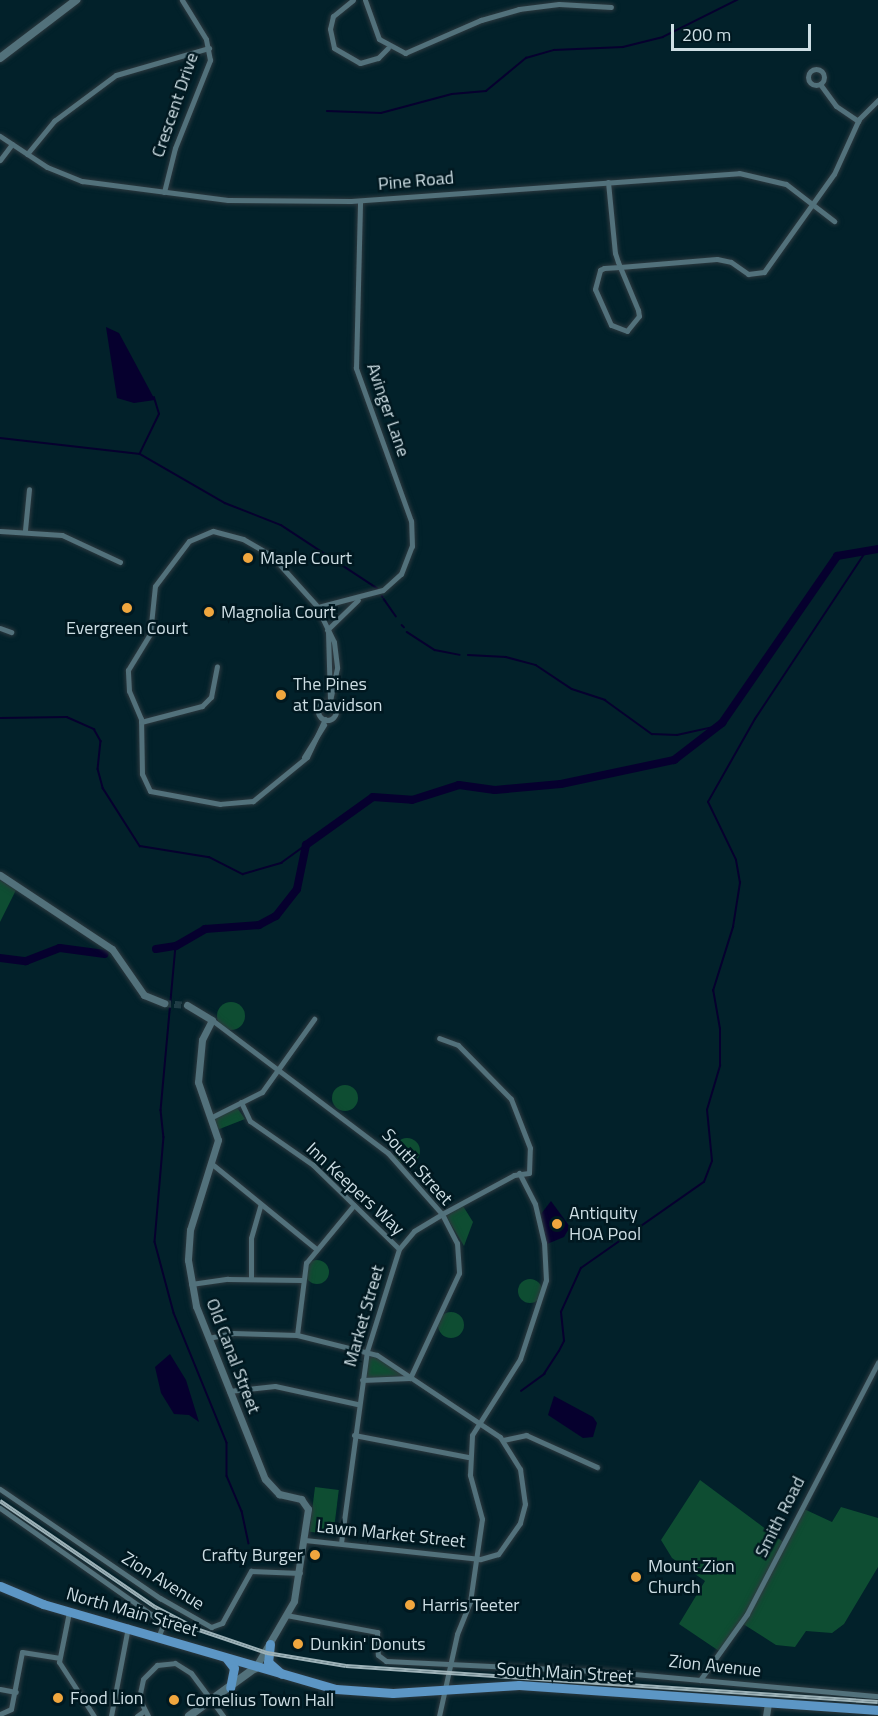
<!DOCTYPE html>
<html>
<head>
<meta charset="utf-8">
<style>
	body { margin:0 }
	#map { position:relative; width:878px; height:1716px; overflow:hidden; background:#02212a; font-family:"Titillium Web",sans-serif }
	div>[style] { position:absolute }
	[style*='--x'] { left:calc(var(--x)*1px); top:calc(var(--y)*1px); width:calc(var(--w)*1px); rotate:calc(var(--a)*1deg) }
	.green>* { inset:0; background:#0e4d32; transform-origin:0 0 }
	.round { border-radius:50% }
	.water>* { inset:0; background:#06002e }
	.stream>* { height:1.5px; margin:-0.75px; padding:0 0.75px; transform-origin:0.75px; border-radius:0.75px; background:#06002e }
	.river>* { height:8px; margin:-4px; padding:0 4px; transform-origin:4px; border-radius:4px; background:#06002e }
	.tertiary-tunnel>* { height:7px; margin-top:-3.5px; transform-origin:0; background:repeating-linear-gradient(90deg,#203d46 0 7px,transparent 0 10.5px) }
	.roads { filter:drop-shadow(0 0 2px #2d393f) drop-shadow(0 0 2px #2d393f) }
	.minor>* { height:5px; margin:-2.5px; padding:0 2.5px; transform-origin:2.5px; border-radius:2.5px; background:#52717b }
	.minor>.ring { margin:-2.5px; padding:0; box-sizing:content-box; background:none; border:5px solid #52717b; border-radius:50% }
	.tertiary>* { height:7px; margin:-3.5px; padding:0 3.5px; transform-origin:3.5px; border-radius:3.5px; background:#52717b }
	.secondary>* { height:8px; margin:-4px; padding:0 4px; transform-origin:4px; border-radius:4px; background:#52717b }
	.primary>* { height:9px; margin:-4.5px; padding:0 4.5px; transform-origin:4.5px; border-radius:4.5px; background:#5c96c5 }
	.rail>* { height:4px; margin-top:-2px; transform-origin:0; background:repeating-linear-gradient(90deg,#001820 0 4.5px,#9db2b8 0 9px); box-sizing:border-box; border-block:2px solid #9db2b8 }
	.dots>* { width:16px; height:16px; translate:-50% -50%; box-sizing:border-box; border:3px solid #001820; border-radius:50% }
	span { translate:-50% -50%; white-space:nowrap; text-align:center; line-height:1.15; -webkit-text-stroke:5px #001820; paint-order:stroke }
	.street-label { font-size:18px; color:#cddee4 }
	.poi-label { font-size:18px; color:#cddee4 }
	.left { translate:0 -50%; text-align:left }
	.right { translate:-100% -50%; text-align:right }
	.scale { position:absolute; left:671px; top:24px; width:140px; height:27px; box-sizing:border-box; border:3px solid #cddee4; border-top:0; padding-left:8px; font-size:18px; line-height:21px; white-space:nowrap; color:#cddee4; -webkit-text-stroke:4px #001820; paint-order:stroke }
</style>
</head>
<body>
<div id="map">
	<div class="green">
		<i style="clip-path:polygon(0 880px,16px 890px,0 922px)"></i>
		<i class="round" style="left:217px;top:1002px;width:28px;height:28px"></i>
		<i class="round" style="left:332px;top:1085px;width:26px;height:26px"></i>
		<i style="clip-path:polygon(236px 1106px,245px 1119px,217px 1130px,213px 1118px)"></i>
		<i class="round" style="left:394px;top:1138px;width:26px;height:26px"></i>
		<i style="clip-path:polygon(463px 1206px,473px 1222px,464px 1246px,446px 1216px)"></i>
		<i class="round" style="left:305px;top:1260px;width:24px;height:24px"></i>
		<i class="round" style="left:518px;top:1279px;width:24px;height:24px"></i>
		<i class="round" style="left:438px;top:1312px;width:26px;height:26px"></i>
		<i style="clip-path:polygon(374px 1356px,401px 1372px,404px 1376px,367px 1378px,368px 1358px)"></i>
		<i style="clip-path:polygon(700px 1480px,786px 1544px,804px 1509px,832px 1522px,841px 1507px,878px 1518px,878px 1567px,844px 1624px,832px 1633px,806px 1631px,795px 1647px,776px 1645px,740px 1622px,719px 1651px,679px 1624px,705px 1581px,672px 1558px,661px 1540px)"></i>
		<i style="left:315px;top:1487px;width:24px;height:45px;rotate:7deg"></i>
	</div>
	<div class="water">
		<i style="clip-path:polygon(106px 327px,119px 333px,155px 400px,134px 403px,117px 398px)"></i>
		<i style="clip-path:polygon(551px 1201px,570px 1227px,564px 1237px,547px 1244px,541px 1214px)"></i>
		<i style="clip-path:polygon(170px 1354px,186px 1380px,199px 1422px,189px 1415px,174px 1414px,161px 1393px,155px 1367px)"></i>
		<i style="clip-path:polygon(554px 1396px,593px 1417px,597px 1423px,593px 1437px,583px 1438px,548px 1415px)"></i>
	</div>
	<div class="stream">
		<i style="--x:327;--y:111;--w:54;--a:2.1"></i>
		<i style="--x:381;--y:113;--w:73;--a:-15"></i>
		<i style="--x:452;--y:94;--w:34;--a:-5"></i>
		<i style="--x:486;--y:91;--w:52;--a:-39.5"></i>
		<i style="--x:526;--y:58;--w:29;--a:-16"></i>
		<i style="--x:554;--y:50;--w:69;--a:-2.5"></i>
		<i style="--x:623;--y:47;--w:41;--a:-14"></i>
		<i style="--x:663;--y:37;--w:83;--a:-26.6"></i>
		<i style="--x:0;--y:438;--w:141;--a:6.5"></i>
		<i style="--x:140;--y:454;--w:98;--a:30"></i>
		<i style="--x:225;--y:503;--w:60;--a:21.4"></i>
		<i style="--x:281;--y:525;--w:115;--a:33.3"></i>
		<i style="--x:140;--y:453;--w:43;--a:-64"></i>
		<i style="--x:159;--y:414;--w:17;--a:-107"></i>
		<i style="--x:382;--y:596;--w:1;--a:45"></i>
		<i style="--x:384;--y:599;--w:21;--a:55"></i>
		<i style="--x:402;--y:625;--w:3;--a:45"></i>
		<i style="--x:407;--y:632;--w:33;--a:33"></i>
		<i style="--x:435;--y:650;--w:25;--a:11"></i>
		<i style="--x:468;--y:655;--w:38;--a:3"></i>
		<i style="--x:506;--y:657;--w:31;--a:15"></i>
		<i style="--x:536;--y:665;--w:43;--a:33.7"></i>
		<i style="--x:572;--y:689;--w:35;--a:18"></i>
		<i style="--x:605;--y:700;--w:58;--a:35.9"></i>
		<i style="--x:652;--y:734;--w:25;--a:2"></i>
		<i style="--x:677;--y:735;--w:42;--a:-12.4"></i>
		<i style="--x:0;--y:718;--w:67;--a:-0.9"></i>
		<i style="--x:67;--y:717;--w:30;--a:24"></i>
		<i style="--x:94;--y:729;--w:14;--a:60"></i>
		<i style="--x:101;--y:741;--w:28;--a:96"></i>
		<i style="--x:98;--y:769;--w:20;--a:75"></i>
		<i style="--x:103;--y:788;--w:69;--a:57.5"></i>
		<i style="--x:140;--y:846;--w:70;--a:9.1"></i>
		<i style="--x:209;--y:857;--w:38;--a:27"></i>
		<i style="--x:243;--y:874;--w:40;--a:-16"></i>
		<i style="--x:281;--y:863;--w:31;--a:-36"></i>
		<i style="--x:176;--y:946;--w:165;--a:95.2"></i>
		<i style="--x:161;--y:1110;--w:27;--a:84"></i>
		<i style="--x:164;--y:1137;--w:105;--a:94.9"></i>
		<i style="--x:155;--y:1242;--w:73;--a:75"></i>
		<i style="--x:174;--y:1313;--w:140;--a:67.8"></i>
		<i style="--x:227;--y:1443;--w:33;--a:90"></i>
		<i style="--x:227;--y:1476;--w:38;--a:67"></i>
		<i style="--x:242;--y:1511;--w:33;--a:78"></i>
		<i style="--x:521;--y:1391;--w:29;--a:-36"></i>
		<i style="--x:544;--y:1374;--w:27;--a:-57"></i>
		<i style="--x:559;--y:1351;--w:11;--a:-63"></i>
		<i style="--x:564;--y:1341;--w:29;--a:-96"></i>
		<i style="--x:561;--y:1312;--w:48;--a:-65.6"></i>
		<i style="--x:581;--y:1268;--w:150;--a:-35"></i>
		<i style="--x:704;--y:1182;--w:22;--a:-69"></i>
		<i style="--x:712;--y:1161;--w:51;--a:-95.6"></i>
		<i style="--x:707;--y:1110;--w:46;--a:-73.5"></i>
		<i style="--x:720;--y:1066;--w:37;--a:-90"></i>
		<i style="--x:720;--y:1029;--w:39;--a:-100"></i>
		<i style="--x:713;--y:991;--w:67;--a:-72.6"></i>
		<i style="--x:733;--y:927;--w:45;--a:-81"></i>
		<i style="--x:740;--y:883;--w:23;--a:-100"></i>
		<i style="--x:736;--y:860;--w:64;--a:-115.8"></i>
		<i style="--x:708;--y:802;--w:95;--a:-60.5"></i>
		<i style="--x:755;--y:719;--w:203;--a:-56.5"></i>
	</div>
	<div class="river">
		<i style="--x:156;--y:949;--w:20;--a:-9"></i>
		<i style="--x:176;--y:946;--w:34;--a:-30"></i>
		<i style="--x:205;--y:929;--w:54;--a:-4.2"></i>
		<i style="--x:259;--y:925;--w:19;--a:-28"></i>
		<i style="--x:276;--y:916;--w:34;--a:-52"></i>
		<i style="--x:297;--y:889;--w:45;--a:-78.4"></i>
		<i style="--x:306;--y:845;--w:82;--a:-35.6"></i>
		<i style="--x:373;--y:797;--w:39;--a:4"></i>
		<i style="--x:412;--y:800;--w:49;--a:-17.7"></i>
		<i style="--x:459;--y:785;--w:36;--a:8"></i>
		<i style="--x:495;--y:790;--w:66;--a:-5.2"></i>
		<i style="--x:561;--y:784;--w:116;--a:-12"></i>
		<i style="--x:674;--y:760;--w:61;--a:-37.6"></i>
		<i style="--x:722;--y:723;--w:203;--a:-55.4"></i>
		<i style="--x:837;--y:556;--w:42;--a:-9.7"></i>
		<i style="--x:0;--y:958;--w:26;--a:7"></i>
		<i style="--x:26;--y:961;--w:36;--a:-21"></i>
		<i style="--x:60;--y:948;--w:45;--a:7.6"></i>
	</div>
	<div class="tertiary-tunnel">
		<i style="--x:164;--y:1003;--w:23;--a:5"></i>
	</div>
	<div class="roads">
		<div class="minor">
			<i style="--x:353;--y:0;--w:26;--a:141"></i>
			<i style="--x:333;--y:16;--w:13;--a:103"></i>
			<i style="--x:330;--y:29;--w:19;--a:78"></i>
			<i style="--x:334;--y:48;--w:30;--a:30"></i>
			<i style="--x:360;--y:63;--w:19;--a:-16"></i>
			<i style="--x:378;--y:58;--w:14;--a:-45"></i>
			<i style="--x:365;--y:0;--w:41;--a:70.3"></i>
			<i style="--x:379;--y:39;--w:30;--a:28"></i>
			<i style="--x:405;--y:53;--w:83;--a:-23.5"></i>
			<i style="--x:481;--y:20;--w:40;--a:-16"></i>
			<i style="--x:519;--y:9;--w:40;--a:-7.1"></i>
			<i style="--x:559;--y:4;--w:52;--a:3.3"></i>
			<i class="ring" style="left:808px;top:69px;width:11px;height:11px"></i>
			<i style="--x:820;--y:84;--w:27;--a:54"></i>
			<i style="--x:836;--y:106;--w:27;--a:34"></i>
			<i style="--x:0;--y:136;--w:56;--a:33.4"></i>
			<i style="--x:47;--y:167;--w:38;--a:22"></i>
			<i style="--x:82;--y:181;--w:147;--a:7.4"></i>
			<i style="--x:228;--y:200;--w:123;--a:0.5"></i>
			<i style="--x:351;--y:201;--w:389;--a:-4.1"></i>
			<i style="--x:739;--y:173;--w:48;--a:13.2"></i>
			<i style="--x:786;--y:184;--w:61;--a:37.6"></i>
			<i style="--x:27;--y:154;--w:43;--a:-50.7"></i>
			<i style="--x:54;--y:121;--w:77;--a:-36.6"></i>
			<i style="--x:116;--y:75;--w:97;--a:-16.2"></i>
			<i style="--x:0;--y:160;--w:20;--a:-53"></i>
			<i style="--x:608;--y:182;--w:71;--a:84.4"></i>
			<i style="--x:615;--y:253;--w:9;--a:72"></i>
			<i style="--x:618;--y:262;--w:5;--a:68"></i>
			<i style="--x:620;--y:267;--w:47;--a:67.3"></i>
			<i style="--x:638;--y:310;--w:6;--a:81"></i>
			<i style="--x:639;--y:316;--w:19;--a:129"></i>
			<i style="--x:627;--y:331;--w:17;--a:-159"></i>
			<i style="--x:611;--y:325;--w:39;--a:-114"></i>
			<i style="--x:595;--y:289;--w:20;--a:-75"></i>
			<i style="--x:600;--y:270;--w:4;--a:-27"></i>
			<i style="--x:604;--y:268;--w:16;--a:-4"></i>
			<i style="--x:620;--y:267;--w:97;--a:-4.7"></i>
			<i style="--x:717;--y:259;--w:14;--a:12"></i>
			<i style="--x:731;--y:262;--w:21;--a:35"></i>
			<i style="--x:748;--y:274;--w:16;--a:-7"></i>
			<i style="--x:764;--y:272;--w:120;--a:-54.5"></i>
			<i style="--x:834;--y:174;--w:60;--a:-65.6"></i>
			<i style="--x:859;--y:119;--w:27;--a:-45"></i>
			<i style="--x:164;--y:192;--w:45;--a:-76"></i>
			<i style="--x:175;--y:148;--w:95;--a:-68.3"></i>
			<i style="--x:210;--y:60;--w:21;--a:-101"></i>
			<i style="--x:206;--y:39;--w:46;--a:-121.6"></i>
			<i style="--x:25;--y:530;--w:41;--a:-84.4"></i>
			<i style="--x:0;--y:531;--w:62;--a:3.7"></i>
			<i style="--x:62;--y:535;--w:64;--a:25"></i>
			<i style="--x:318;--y:607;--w:67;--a:-14.7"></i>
			<i style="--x:383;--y:590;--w:24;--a:-42"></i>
			<i style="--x:401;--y:574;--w:30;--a:-69"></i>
			<i style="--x:412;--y:546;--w:25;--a:-92"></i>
			<i style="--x:411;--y:521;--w:163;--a:-109.8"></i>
			<i style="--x:356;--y:368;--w:167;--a:-88.6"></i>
			<i style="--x:0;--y:628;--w:12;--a:20"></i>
			<i style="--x:327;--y:630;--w:43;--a:-44.1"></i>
			<i style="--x:328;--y:632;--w:69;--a:88.3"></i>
			<i class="ring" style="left:318px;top:702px;width:13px;height:13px"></i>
			<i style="--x:325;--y:719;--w:42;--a:115.3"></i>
			<i style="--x:307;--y:757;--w:70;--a:140.8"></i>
			<i style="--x:253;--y:801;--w:33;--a:175"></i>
			<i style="--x:220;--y:804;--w:71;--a:-169.5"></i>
			<i style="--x:150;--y:791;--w:19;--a:-115"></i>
			<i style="--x:142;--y:774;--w:55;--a:-91"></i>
			<i style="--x:141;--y:719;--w:30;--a:-113"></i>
			<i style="--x:129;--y:691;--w:21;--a:-93"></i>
			<i style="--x:128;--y:670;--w:42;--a:-58.6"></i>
			<i style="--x:150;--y:634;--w:48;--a:-84.1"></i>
			<i style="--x:155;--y:586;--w:56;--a:-52.9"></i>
			<i style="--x:189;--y:541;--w:26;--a:-23"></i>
			<i style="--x:213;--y:531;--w:31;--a:15"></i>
			<i style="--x:243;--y:539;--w:32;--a:30"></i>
			<i style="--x:271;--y:555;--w:67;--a:48"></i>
			<i style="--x:316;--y:605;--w:41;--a:64.1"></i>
			<i style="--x:334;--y:642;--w:26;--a:83"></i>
			<i style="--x:337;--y:668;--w:35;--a:102"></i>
			<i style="--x:141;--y:722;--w:63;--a:-14.7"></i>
			<i style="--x:202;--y:706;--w:13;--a:-45"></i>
			<i style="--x:211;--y:697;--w:31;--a:-79"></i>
			<i style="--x:304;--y:757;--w:38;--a:-58"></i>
			<i style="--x:212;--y:1020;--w:221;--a:37.1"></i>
			<i style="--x:388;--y:1153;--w:81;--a:48.5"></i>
			<i style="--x:442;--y:1214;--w:33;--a:63"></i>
			<i style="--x:457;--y:1243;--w:30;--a:86"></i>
			<i style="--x:459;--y:1273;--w:116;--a:115"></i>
			<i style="--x:410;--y:1378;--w:48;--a:177.6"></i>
			<i style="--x:241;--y:1102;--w:21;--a:65"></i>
			<i style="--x:250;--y:1121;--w:77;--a:34.9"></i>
			<i style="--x:313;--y:1165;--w:120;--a:44.3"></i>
			<i style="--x:210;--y:1118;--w:58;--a:-26.6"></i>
			<i style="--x:262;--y:1092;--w:90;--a:-54.5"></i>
			<i style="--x:212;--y:1164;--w:133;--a:39.2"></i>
			<i style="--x:251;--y:1279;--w:41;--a:-90"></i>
			<i style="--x:251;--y:1238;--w:35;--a:-74"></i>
			<i style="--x:191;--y:1284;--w:37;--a:-8"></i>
			<i style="--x:228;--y:1279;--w:74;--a:0.8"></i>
			<i style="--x:297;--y:1335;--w:73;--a:-82.9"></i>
			<i style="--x:306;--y:1263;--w:75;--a:-50.4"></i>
			<i style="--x:208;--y:1338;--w:25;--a:-11"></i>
			<i style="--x:233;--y:1333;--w:64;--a:1.8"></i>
			<i style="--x:297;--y:1335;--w:82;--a:14"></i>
			<i style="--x:377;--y:1355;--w:148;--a:33.7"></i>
			<i style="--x:500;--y:1437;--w:38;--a:58"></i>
			<i style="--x:520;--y:1469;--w:35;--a:82"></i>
			<i style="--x:525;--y:1504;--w:20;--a:105"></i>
			<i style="--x:520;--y:1523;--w:38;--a:125"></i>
			<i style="--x:498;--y:1554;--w:19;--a:164"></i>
			<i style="--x:480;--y:1559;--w:176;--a:-173.8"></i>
			<i style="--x:229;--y:1391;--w:46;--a:-6.2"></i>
			<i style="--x:275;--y:1386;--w:84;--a:12.4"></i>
			<i style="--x:354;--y:1435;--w:116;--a:10.9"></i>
			<i style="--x:503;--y:1440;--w:24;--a:-12"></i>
			<i style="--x:526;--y:1435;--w:78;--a:24.3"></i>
			<i style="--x:0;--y:1489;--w:194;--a:34.3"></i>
			<i style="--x:160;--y:1598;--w:59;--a:29.6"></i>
			<i style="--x:211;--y:1627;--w:12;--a:-20"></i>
			<i style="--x:222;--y:1623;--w:60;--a:-60.9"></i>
			<i style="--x:251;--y:1571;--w:49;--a:2.3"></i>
			<i style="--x:0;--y:1508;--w:186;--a:35.1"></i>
			<i style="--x:152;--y:1615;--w:15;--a:42"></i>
			<i style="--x:163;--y:1625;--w:11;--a:112"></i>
			<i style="--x:341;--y:1543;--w:194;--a:-82.3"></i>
			<i style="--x:367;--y:1351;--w:107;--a:-72.6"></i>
			<i style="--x:399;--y:1249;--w:23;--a:-50"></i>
			<i style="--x:414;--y:1231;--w:33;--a:-31"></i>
			<i style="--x:442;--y:1214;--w:82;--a:-28.4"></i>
			<i style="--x:514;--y:1175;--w:15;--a:-8"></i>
			<i style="--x:529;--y:1173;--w:25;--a:-88"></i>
			<i style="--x:530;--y:1148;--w:53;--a:-111.2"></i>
			<i style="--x:511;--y:1099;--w:76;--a:-134.5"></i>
			<i style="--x:458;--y:1045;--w:20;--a:-160"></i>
			<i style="--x:69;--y:1612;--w:51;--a:101.3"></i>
			<i style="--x:59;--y:1662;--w:64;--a:57.1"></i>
			<i style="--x:286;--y:1615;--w:93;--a:10.6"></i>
			<i style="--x:377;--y:1632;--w:23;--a:88"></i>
			<i style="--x:378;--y:1655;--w:10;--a:37"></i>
			<i style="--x:386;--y:1661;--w:215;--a:2.7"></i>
			<i style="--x:601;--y:1671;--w:278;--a:5.2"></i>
			<i style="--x:700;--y:1680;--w:81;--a:-54.5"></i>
			<i style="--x:747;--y:1614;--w:284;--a:-62.5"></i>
			<i style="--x:0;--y:1689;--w:16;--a:11"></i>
			<i style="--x:0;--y:1714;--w:12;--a:-24"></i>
			<i style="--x:11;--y:1709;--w:58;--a:-79.1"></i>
			<i style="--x:22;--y:1652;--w:37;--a:9"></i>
			<i style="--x:111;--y:1716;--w:91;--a:-79.2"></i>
			<i style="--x:137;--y:1716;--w:9;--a:-36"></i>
			<i style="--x:148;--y:1716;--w:20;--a:-117"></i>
			<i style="--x:139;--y:1698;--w:19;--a:-78"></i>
			<i style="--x:143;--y:1679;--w:20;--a:-45"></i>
			<i style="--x:157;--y:1665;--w:18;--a:-6"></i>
			<i style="--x:175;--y:1663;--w:19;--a:32"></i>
			<i style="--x:191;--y:1673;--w:54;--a:53.3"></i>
			<i style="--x:439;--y:1716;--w:84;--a:-77.6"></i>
			<i style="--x:457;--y:1634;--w:35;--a:-68"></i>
			<i style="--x:470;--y:1602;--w:84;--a:-81.8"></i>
			<i style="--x:482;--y:1519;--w:46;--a:-105.3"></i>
			<i style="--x:470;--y:1475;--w:40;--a:-87.1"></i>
			<i style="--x:472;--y:1435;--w:90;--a:-57.7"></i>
			<i style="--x:520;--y:1359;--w:83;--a:-71.8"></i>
			<i style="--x:546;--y:1280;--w:37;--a:-93"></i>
			<i style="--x:544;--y:1243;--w:40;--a:-103"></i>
			<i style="--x:535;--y:1204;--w:35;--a:-117"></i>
		</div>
		<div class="tertiary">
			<i style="--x:0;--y:875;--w:134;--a:33.5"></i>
			<i style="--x:112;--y:949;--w:56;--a:55.2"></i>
			<i style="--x:144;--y:995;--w:22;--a:22"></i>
			<i style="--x:187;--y:1005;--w:29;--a:31"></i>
			<i style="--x:212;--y:1020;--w:22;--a:117"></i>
			<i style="--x:202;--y:1040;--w:42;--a:95.4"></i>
			<i style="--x:198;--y:1082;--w:61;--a:71"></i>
			<i style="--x:218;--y:1140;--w:94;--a:107.3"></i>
			<i style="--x:190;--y:1230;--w:30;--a:94"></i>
			<i style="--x:188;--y:1260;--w:47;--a:80.1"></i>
			<i style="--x:196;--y:1306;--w:186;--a:68.3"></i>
			<i style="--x:265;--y:1479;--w:21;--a:47"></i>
			<i style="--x:279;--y:1494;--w:23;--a:13"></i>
			<i style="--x:301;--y:1499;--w:12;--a:55"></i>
			<i style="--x:308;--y:1509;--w:93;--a:98.7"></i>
			<i style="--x:294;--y:1601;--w:78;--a:120.2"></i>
			<i style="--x:766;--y:1716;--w:13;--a:-81"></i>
		</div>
		<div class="secondary">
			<i style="--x:0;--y:58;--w:96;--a:-37.3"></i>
			<i style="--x:189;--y:1716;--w:82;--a:-36"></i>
		</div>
		<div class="primary">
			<i style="--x:0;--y:1586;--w:47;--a:22.7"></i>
			<i style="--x:43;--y:1604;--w:305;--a:16.2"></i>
			<i style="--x:336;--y:1689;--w:57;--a:4"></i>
			<i style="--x:393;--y:1693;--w:126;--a:-3.6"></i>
			<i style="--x:519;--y:1685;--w:360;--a:4"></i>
			<i style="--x:270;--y:1644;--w:18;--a:96"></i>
			<i style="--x:268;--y:1662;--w:18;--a:41"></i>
			<i style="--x:227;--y:1659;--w:11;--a:52"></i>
			<i style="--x:234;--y:1668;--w:20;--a:101"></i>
		</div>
	</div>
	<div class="rail">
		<i style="--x:0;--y:1501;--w:188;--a:34.4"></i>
		<i style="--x:155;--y:1607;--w:50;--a:27.6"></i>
		<i style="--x:199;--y:1630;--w:72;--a:18.7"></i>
		<i style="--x:267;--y:1653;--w:80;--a:9.3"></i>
		<i style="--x:346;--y:1666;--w:533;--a:3.87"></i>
	</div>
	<div class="dots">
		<i style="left:248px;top:558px;background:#f0a63e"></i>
		<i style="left:127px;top:608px;background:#f0a63e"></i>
		<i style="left:209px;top:612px;background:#f0a63e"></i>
		<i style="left:281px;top:695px;background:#f0a63e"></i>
		<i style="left:557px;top:1224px;background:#f0a63e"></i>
		<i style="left:315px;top:1555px;background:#f0a63e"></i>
		<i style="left:636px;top:1577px;background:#f0a63e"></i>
		<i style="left:410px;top:1605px;background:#f0a63e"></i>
		<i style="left:298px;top:1644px;background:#f0a63e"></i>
		<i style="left:58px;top:1698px;background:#f0a63e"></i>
		<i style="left:174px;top:1700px;background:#f0a63e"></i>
	</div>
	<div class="street-label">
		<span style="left:175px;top:105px;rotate:-71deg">Crescent Drive</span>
		<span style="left:416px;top:181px;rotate:-5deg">Pine Road</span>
		<span style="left:388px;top:410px;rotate:71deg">Avinger Lane</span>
		<span style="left:417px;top:1167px;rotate:48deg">South Street</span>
		<span style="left:355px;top:1189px;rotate:43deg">Inn Keepers Way</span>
		<span style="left:364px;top:1316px;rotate:-74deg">Market Street</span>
		<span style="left:233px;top:1356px;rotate:69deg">Old Canal Street</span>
		<span style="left:780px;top:1517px;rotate:-63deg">Smith Road</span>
		<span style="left:391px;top:1534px;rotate:6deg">Lawn Market Street</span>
		<span style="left:163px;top:1581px;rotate:32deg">Zion Avenue</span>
		<span style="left:132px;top:1612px;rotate:16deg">North Main Street</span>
		<span style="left:715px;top:1666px;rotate:6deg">Zion Avenue</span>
		<span style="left:565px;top:1673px;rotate:3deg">South Main Street</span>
	</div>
	<div class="poi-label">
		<span class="left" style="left:260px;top:558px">Maple Court</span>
		<span class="left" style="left:221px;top:612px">Magnolia Court</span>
		<span style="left:127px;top:628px">Evergreen Court</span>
		<span class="left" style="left:293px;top:695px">The Pines<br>at Davidson</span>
		<span class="left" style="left:569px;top:1224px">Antiquity<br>HOA Pool</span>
		<span class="right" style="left:303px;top:1555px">Crafty Burger</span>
		<span class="left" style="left:648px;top:1577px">Mount Zion<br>Church</span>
		<span class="left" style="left:422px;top:1605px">Harris Teeter</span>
		<span class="left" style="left:310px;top:1644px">Dunkin' Donuts</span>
		<span class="left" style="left:70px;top:1698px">Food Lion</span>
		<span class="left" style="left:186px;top:1700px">Cornelius Town Hall</span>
	</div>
	<div class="scale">200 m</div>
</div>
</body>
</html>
